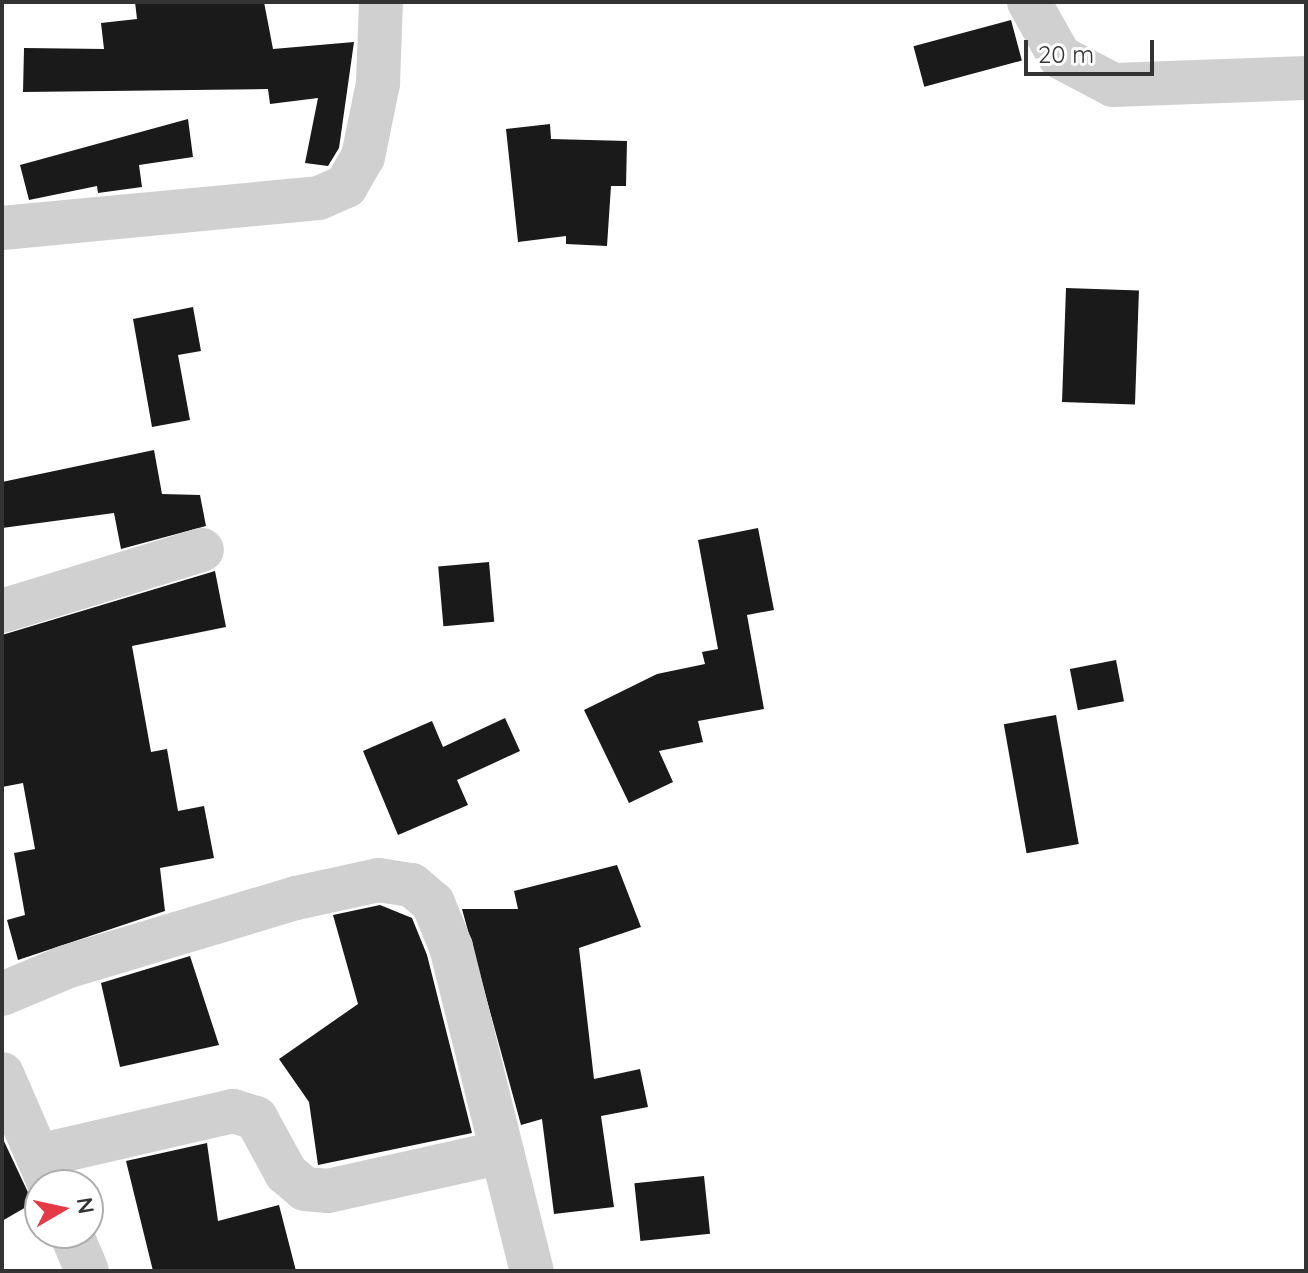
<!DOCTYPE html>
<html>
<head>
<meta charset="utf-8">
<style>
	body { margin:0 }
	#map { position:relative; width:1308px; height:1273px; overflow:hidden; background:#fff; font-family:Quicksand,sans-serif }
	div>[style] { position:absolute }
	[style*='--x'] { left:calc(var(--x)*1px); top:calc(var(--y)*1px); width:calc(var(--w)*1px); rotate:calc(var(--a)*1deg) }
	.building>* { inset:0; background:#1a1a1a; transform-origin:0 0 }
	.street>* { height:44px; margin:-22px; padding:0 22px; transform-origin:22px; border-radius:22px; background:#d0d0d0 }
	span { translate:-50% -50%; white-space:nowrap; text-align:center; line-height:1.15; -webkit-text-stroke:8px #fff; paint-order:stroke }
	.frame { position:absolute; inset:0; border:4px solid #333; pointer-events:none }
	.north { position:absolute; left:24px; top:1169px; width:80px; height:80px; box-sizing:border-box; background:#fff; border:2px solid #adadad; border-radius:50%; rotate:81deg; font-size:22px; font-weight:700; line-height:32px; text-align:center; color:#333 }
	.north::after { content:''; display:block; margin:auto; width:28px; height:36px; background:#e63946; clip-path:polygon(50% 0,100% 100%,50% 72%,0 100%) }
	.scale { position:absolute; left:1024px; top:40px; width:130px; height:36px; box-sizing:border-box; border:4px solid #333; border-top:0; padding-left:10px; font-size:24px; line-height:28px; white-space:nowrap; color:#333; -webkit-text-stroke:6px #fff; paint-order:stroke }
</style>
</head>
<body>
<div id="map">
	<div class="building">
		<i style="clip-path:polygon(135px 2px,264px 2px,273px 49px,354px 42px,339px 148px,328px 166px,305px 163px,318px 98px,270px 104px,268px 89px,23px 92px,24px 48px,104px 49px,101px 23px,137px 19px)"></i>
		<i style="left:1011px;top:20px;width:42px;height:101px;rotate:75deg"></i>
		<i style="clip-path:polygon(188px 119px,193px 157px,139px 165px,142px 187px,98px 193px,97px 186px,29px 200px,20px 165px)"></i>
		<i style="clip-path:polygon(550px 124px,551px 139px,627px 141px,626px 186px,611px 186px,607px 246px,566px 244px,566px 236px,518px 242px,506px 129px)"></i>
		<i style="left:1066px;top:288px;width:73px;height:114px;rotate:2deg"></i>
		<i style="clip-path:polygon(193px 307px,201px 351px,178px 355px,190px 420px,152px 427px,133px 319px)"></i>
		<i style="clip-path:polygon(154px 450px,162px 494px,200px 495px,206px 526px,121px 549px,114px 513px,2px 528px,2px 482px)"></i>
		<i style="clip-path:polygon(758px 528px,774px 610px,747px 615px,764px 709px,698px 721px,703px 742px,659px 751px,673px 782px,629px 803px,584px 710px,657px 674px,705px 664px,702px 652px,718px 649px,698px 540px)"></i>
		<i style="left:489px;top:562px;width:60px;height:51px;rotate:85deg"></i>
		<i style="clip-path:polygon(215px 571px,226px 627px,132px 646px,151px 752px,167px 749px,178px 811px,204px 806px,214px 858px,160px 868px,165px 911px,18px 960px,7px 920px,25px 915px,14px 853px,35px 849px,23px 783px,2px 787px,2px 635px)"></i>
		<i style="left:1116px;top:660px;width:42px;height:47px;rotate:79deg"></i>
		<i style="left:1056px;top:715px;width:131px;height:53px;rotate:80deg"></i>
		<i style="clip-path:polygon(505px 718px,520px 751px,457px 780px,468px 805px,398px 835px,363px 751px,432px 721px,443px 747px)"></i>
		<i style="clip-path:polygon(617px 865px,641px 927px,579px 948px,594px 1079px,640px 1069px,648px 1107px,601px 1116px,614px 1207px,554px 1214px,542px 1119px,521px 1125px,462px 909px,518px 909px,514px 891px)"></i>
		<i style="clip-path:polygon(380px 905px,412px 918px,427px 955px,472px 1133px,318px 1165px,309px 1102px,279px 1059px,358px 1004px,333px 915px)"></i>
		<i style="clip-path:polygon(190px 956px,219px 1045px,120px 1067px,101px 983px)"></i>
		<i style="clip-path:polygon(2px 1137px,33px 1203px,2px 1221px)"></i>
		<i style="clip-path:polygon(207px 1143px,218px 1221px,279px 1205px,296px 1271px,153px 1271px,126px 1161px)"></i>
		<i style="left:704px;top:1176px;width:58px;height:70px;rotate:84deg"></i>
	</div>
	<div class="street">
		<i style="--x:1029;--y:2;--w:63;--a:60.6"></i>
		<i style="--x:1060;--y:57;--w:60;--a:27.8"></i>
		<i style="--x:1113;--y:85;--w:193;--a:-2.1"></i>
		<i style="--x:2;--y:228;--w:318;--a:-5.4"></i>
		<i style="--x:319;--y:198;--w:30;--a:-24"></i>
		<i style="--x:346;--y:186;--w:34;--a:-60"></i>
		<i style="--x:363;--y:157;--w:76;--a:-78.5"></i>
		<i style="--x:378;--y:83;--w:81;--a:-87.9"></i>
		<i style="--x:2;--y:611;--w:209;--a:-17"></i>
		<i style="--x:2;--y:994;--w:69;--a:-22.9"></i>
		<i style="--x:66;--y:967;--w:240;--a:-16.7"></i>
		<i style="--x:296;--y:898;--w:85;--a:-12.2"></i>
		<i style="--x:379;--y:880;--w:33;--a:9"></i>
		<i style="--x:412;--y:885;--w:28;--a:41"></i>
		<i style="--x:433;--y:903;--w:48;--a:67.8"></i>
		<i style="--x:451;--y:947;--w:334;--a:76"></i>
		<i style="--x:2;--y:1074;--w:121;--a:66.6"></i>
		<i style="--x:38;--y:1156;--w:200;--a:-13"></i>
		<i style="--x:233;--y:1111;--w:24;--a:17"></i>
		<i style="--x:256;--y:1118;--w:63;--a:61.4"></i>
		<i style="--x:286;--y:1173;--w:25;--a:40"></i>
		<i style="--x:305;--y:1189;--w:23;--a:5"></i>
		<i style="--x:328;--y:1191;--w:178;--a:-12.6"></i>
		<i style="--x:71;--y:1233;--w:41;--a:67.2"></i>
	</div>
	<div class="frame"></div>
	<div class="north">N</div>
	<div class="scale">20 m</div>
</div>
</body>
</html>
